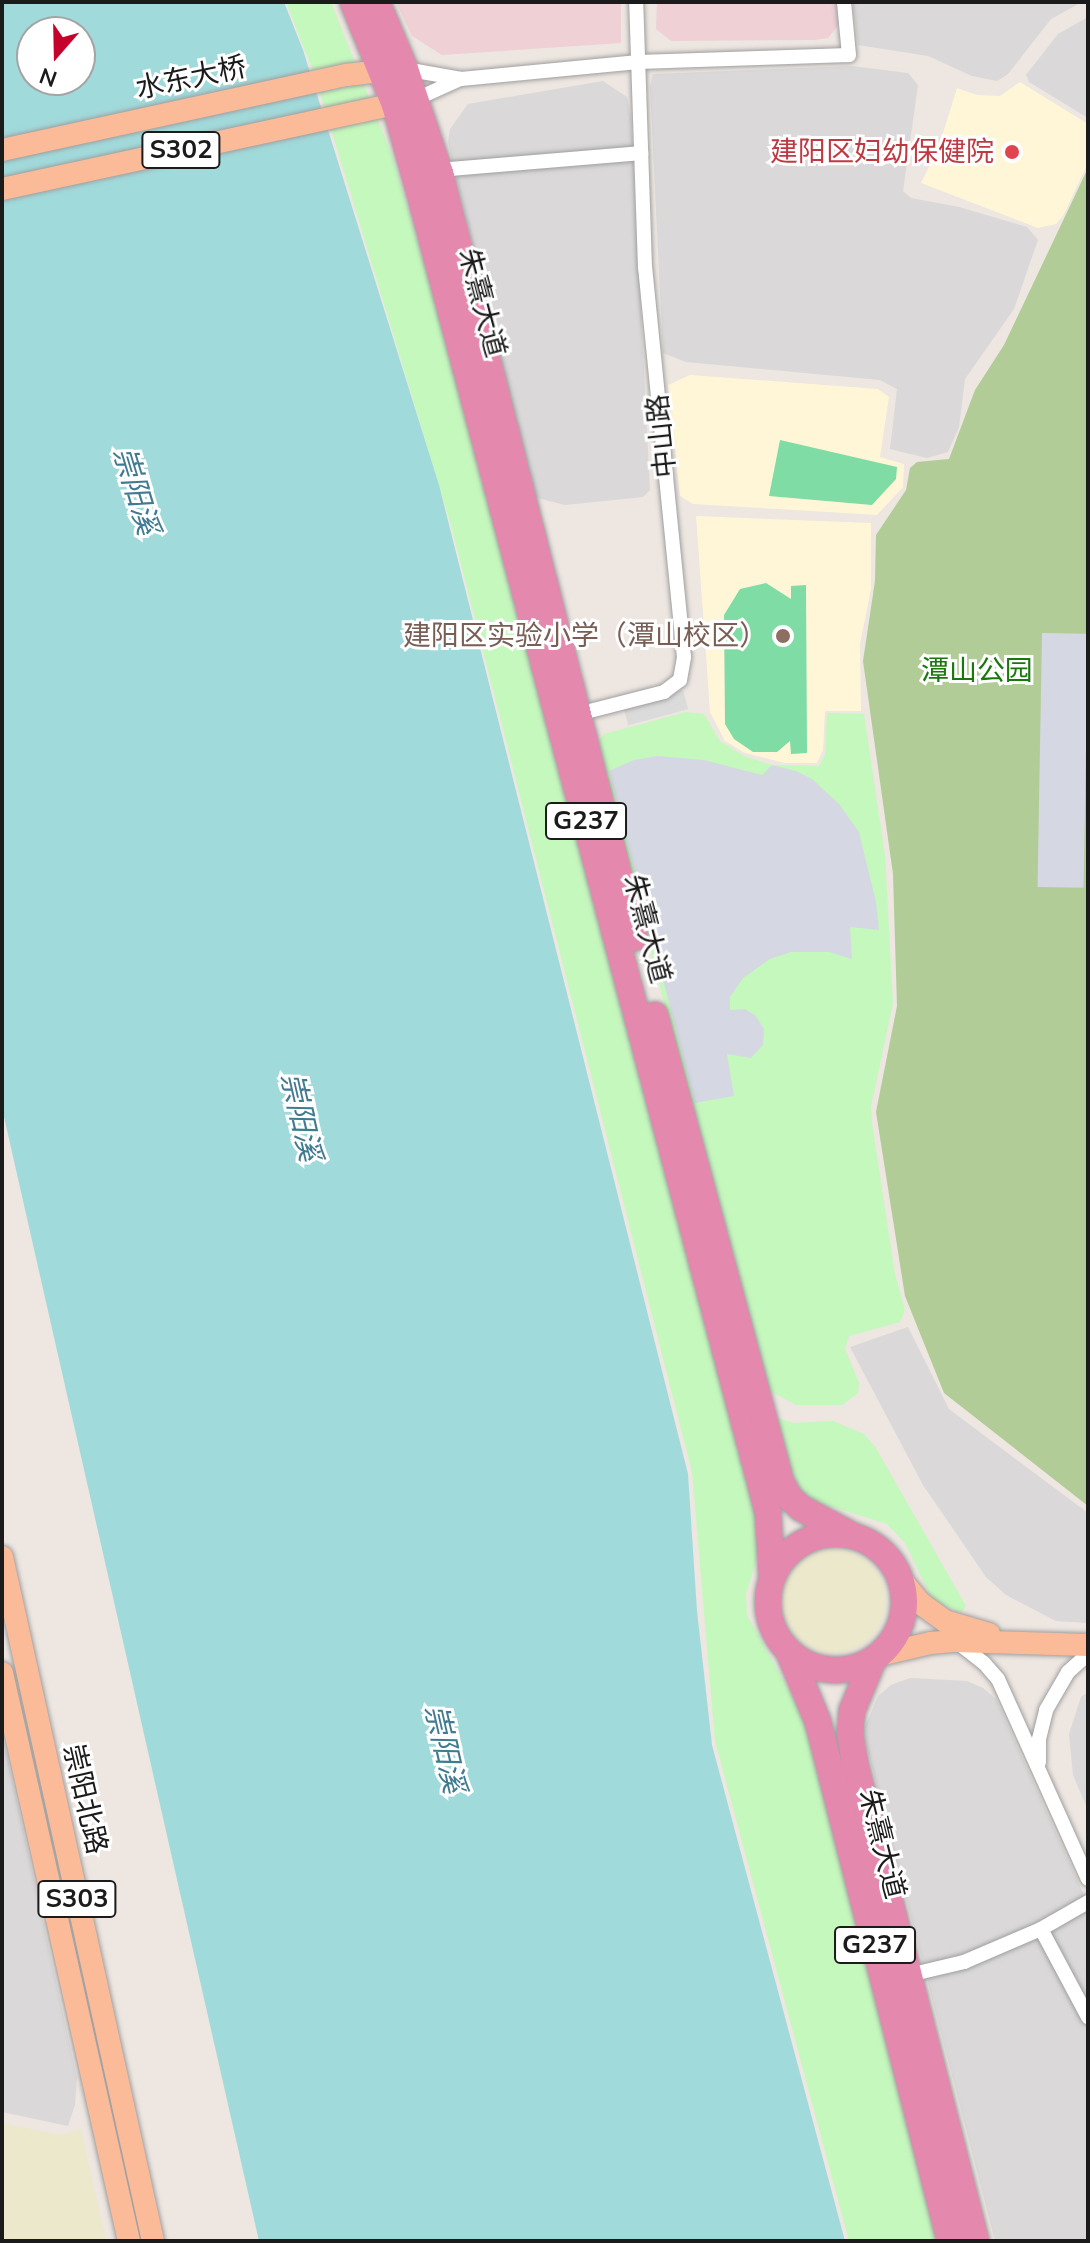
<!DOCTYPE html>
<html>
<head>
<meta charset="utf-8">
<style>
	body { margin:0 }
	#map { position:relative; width:1090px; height:2243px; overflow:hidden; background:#ede6e1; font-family:"Nunito Sans","Noto Sans SC",sans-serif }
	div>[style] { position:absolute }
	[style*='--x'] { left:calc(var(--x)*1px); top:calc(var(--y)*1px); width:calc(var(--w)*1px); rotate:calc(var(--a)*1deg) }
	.residential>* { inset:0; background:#dad8d9 }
	.commercial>* { inset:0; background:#eed0d5 }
	.education>* { inset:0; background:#fff6d8 }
	.farmland>* { inset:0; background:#ece8cc }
	.round { border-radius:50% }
	.forest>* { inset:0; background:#b1cc96 }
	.park>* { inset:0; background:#c5f8bd }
	.pitch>* { inset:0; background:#7edca4 }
	.parking>* { inset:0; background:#dbdbdb; transform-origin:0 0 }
	.plaza>* { inset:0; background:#d5d8e3; transform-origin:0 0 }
	.water>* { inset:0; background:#a1dadb }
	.roads { filter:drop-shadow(0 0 2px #9f9f9f) drop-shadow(0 0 2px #9f9f9f) }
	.street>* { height:14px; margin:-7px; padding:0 7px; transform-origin:7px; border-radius:7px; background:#fff }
	.primary>* { height:22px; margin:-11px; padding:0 11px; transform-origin:11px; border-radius:11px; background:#fbbb98 }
	.highway>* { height:26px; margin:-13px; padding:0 13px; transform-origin:13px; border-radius:13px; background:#e588ad }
	.highway>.ring { margin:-13px; padding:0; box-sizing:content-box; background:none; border:26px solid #e588ad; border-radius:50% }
	.dots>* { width:22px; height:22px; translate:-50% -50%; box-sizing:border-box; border:4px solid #fff; border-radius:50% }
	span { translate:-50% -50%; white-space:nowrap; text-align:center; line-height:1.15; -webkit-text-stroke:6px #fff; paint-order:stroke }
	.shield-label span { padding:2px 6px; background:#fff; border:2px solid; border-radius:6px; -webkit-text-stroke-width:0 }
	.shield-label { font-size:26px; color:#1b1b1b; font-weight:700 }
	.street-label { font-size:28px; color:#1b1b1b }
	.health-label { font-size:28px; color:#be3a42 }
	.right { translate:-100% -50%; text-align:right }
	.education-label { font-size:28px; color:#785e54 }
	.park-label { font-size:28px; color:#1a770c }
	.water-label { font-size:30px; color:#417b92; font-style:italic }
	.frame { position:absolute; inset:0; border:4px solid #1b1b1b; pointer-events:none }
	.north { position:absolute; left:16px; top:16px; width:80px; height:80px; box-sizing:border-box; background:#fff; border:2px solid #a4a4a4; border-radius:50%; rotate:200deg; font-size:22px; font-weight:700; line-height:32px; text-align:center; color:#1b1b1b }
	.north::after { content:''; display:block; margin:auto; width:28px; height:36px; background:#c5022b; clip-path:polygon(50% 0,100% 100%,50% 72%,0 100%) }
</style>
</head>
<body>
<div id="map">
	<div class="residential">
		<i style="clip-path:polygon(853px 2px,1082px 2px,1051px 19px,1008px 74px,997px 81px,972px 76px,928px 56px,858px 45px)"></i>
		<i style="clip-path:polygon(1088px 17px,1088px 118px,1029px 82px,1026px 75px,1058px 34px)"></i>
		<i style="clip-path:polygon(852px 66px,908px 73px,918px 85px,903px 191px,911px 198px,959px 207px,1027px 227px,1038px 240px,1014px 309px,965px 379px,959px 427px,948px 452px,927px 458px,890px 449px,897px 389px,880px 380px,686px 362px,663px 353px,650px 87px,653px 74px)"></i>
		<i style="clip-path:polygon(603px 81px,627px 97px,631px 116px,650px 490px,643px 497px,565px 505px,533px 497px,448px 142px,450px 129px,468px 104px)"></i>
		<i style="clip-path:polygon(908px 1327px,949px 1409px,1088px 1513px,1088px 1623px,1056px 1621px,1006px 1595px,986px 1577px,923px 1485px,850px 1347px)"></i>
		<i style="clip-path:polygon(910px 1678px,967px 1681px,983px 1688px,996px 1699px,1088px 1904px,1088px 2241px,995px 2241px,863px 1732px,878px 1696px,891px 1685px)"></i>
		<i style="clip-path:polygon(1088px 1692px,1088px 1810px,1073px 1775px,1069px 1734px,1081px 1697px)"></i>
		<i style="clip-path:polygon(2px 1732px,77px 2078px,75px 2105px,68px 2126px,2px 2112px)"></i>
	</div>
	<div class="commercial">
		<i style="clip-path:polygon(396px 2px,621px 2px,621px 43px,442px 55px,412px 36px)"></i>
		<i style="clip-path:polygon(657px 2px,838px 2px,840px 23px,828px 38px,814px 40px,671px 41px,656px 29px)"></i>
	</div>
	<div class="education">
		<i style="clip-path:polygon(1020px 82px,1088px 124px,1088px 163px,1063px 216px,1056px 224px,1038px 228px,921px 183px,938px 149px,957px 88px,977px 95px,1000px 96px)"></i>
		<i style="clip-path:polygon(690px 375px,878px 389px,889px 397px,880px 457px,904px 464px,903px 487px,877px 515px,693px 504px,680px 496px,668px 385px)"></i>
		<i style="clip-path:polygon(696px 516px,871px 523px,871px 589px,860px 644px,861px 711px,825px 711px,823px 750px,817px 763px,785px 763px,745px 753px,725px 741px,710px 712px)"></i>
	</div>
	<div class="farmland">
		<i class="round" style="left:782px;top:1549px;width:104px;height:104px"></i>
		<i style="clip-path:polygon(2px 2123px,59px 2135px,81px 2129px,106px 2241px,2px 2241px)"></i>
	</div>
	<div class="forest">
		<i style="clip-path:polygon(1088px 168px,1088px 1506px,944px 1393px,905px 1296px,876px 1112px,897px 1006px,893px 874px,863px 661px,875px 581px,876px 535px,906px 490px,910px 468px,917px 462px,949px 459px,975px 390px,1004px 345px)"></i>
	</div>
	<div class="park">
		<i style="clip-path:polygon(286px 2px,331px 2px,393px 158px,506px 545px,755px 1497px,758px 1555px,746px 1594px,747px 1615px,802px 1714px,837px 1827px,941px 2241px,849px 2241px,715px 1741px,692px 1472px,451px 525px,315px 76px)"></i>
		<i style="clip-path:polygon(686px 712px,704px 714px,720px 741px,744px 756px,772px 765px,819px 766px,825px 754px,827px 713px,864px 714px,885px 855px,893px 1003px,871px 1107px,872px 1123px,895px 1274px,905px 1310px,900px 1322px,849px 1336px,845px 1349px,859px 1383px,858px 1393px,842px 1405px,796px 1405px,768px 1390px,707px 1173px,600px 749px,600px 739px,604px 734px)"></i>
		<i style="clip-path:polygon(777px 1418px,794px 1423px,833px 1421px,864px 1434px,876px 1448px,966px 1606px,961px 1613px,933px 1601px,905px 1543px,887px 1524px,814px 1501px,800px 1489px,790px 1467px)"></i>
	</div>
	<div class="pitch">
		<i style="clip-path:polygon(780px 440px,897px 467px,896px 479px,872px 505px,769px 496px)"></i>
		<i style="clip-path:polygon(766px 583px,791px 599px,791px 586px,806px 585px,807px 753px,791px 754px,790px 741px,777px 752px,753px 752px,734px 739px,725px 724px,724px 615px,740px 589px)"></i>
	</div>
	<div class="parking">
		<i style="left:683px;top:690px;width:20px;height:62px;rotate:75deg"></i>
	</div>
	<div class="plaza">
		<i style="left:1042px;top:633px;width:46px;height:254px;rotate:1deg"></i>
		<i style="clip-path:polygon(657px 756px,704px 760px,762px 775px,772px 765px,796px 771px,812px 779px,839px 804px,859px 832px,876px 902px,879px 930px,850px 927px,852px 959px,829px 952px,791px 952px,770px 959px,743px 978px,730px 997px,730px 1010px,745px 1009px,756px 1016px,764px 1029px,763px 1045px,751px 1058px,727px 1054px,734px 1096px,695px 1103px,609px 771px,634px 760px)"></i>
	</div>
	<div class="water">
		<i style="clip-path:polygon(evenodd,2px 2px,284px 2px,303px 50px,439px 485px,688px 1474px,697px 1611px,712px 1745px,845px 2241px,259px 2241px,2px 1108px,2px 2px,32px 32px,80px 32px,80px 80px,32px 80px,32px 32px)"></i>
	</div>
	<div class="roads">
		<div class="street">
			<i style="--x:405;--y:69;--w:57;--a:10.1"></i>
			<i style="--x:461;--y:79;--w:178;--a:-5.5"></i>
			<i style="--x:638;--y:62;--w:211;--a:-1.9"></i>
			<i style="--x:849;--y:55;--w:53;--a:-95.4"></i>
			<i style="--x:414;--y:100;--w:51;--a:-24.5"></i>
			<i style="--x:439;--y:170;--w:203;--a:-4.8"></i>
			<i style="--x:574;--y:715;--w:93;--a:-14.3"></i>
			<i style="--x:664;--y:692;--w:20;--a:-37"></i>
			<i style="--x:680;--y:680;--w:23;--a:-80"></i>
			<i style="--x:684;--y:657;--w:391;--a:-95.7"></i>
			<i style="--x:645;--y:268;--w:266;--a:-91.9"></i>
			<i style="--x:957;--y:1642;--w:34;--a:38"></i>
			<i style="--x:984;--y:1663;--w:21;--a:49"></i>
			<i style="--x:998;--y:1679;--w:219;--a:65.8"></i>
			<i style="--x:1039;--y:1762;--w:23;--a:-90"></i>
			<i style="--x:1039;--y:1739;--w:30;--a:-76"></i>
			<i style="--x:1046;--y:1710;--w:44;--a:-59.9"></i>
			<i style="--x:1068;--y:1672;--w:27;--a:-42"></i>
			<i style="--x:1088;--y:1902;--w:54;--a:150.1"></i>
			<i style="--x:1041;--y:1929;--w:100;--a:61.9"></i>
			<i style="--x:909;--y:1975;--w:57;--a:-13.3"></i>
			<i style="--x:964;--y:1962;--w:84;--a:-23.2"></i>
		</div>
		<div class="primary">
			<i style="--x:2;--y:150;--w:353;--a:-12.3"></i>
			<i style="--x:347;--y:75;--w:49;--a:-7"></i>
			<i style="--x:2;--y:189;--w:416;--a:-12.2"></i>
			<i style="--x:2;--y:1557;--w:700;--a:77.55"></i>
			<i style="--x:901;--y:1580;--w:30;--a:50"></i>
			<i style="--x:920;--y:1603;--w:31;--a:36"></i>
			<i style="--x:945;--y:1621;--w:46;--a:16.5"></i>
			<i style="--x:879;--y:1655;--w:53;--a:-13"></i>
			<i style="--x:931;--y:1643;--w:24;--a:-5"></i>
			<i style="--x:955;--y:1641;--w:133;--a:1.7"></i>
			<i style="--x:2;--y:1673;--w:582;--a:77.4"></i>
		</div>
		<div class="highway">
			<i style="--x:353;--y:2;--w:111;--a:67.8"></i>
			<i style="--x:395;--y:105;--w:89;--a:74.4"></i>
			<i style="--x:419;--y:191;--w:1338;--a:75.2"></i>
			<i style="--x:761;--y:1485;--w:29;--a:76"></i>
			<i style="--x:768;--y:1513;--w:65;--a:86.5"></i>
			<i style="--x:377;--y:2;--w:73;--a:67.3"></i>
			<i style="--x:405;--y:69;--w:110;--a:71.4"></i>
			<i style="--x:440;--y:173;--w:789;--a:75.7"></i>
			<i style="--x:655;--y:1015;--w:484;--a:74.9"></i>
			<i style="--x:781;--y:1482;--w:18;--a:61"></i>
			<i style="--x:790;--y:1498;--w:15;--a:42"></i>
			<i style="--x:801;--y:1508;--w:59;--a:28.3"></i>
			<i class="ring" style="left:768px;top:1534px;width:110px;height:110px"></i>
			<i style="--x:789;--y:1652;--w:76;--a:67.5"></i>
			<i style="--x:818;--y:1722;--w:536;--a:75.73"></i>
			<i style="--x:873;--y:1660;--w:55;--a:112.4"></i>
			<i style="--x:852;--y:1711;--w:23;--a:95"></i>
			<i style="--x:850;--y:1734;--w:29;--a:80"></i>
			<i style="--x:855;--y:1763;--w:493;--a:75.8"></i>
		</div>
	</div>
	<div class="dots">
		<i style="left:1012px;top:152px;background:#e0444e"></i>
		<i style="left:783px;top:636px;background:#8d6e63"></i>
	</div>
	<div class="shield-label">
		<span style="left:181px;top:150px">S302</span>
		<span style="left:586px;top:821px">G237</span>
		<span style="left:77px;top:1899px">S303</span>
		<span style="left:875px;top:1945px">G237</span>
	</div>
	<div class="street-label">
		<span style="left:191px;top:78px;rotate:-12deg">水东大桥</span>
		<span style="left:482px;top:303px;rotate:75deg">朱熹大道</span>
		<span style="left:662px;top:436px;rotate:-96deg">中山路</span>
		<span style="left:647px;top:929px;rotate:75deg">朱熹大道</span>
		<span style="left:85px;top:1799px;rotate:77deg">崇阳北路</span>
		<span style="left:882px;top:1844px;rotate:76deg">朱熹大道</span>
	</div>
	<div class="health-label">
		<span class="right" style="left:994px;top:152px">建阳区妇幼保健院</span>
	</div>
	<div class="education-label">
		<span class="right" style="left:767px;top:636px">建阳区实验小学（潭山校区）</span>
	</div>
	<div class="park-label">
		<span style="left:977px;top:671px">潭山公园</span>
	</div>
	<div class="water-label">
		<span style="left:135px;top:491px;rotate:73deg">崇阳溪</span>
		<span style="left:300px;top:1117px;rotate:77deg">崇阳溪</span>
		<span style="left:444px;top:1749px;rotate:77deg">崇阳溪</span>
	</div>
	<div class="frame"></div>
	<div class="north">N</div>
</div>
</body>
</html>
